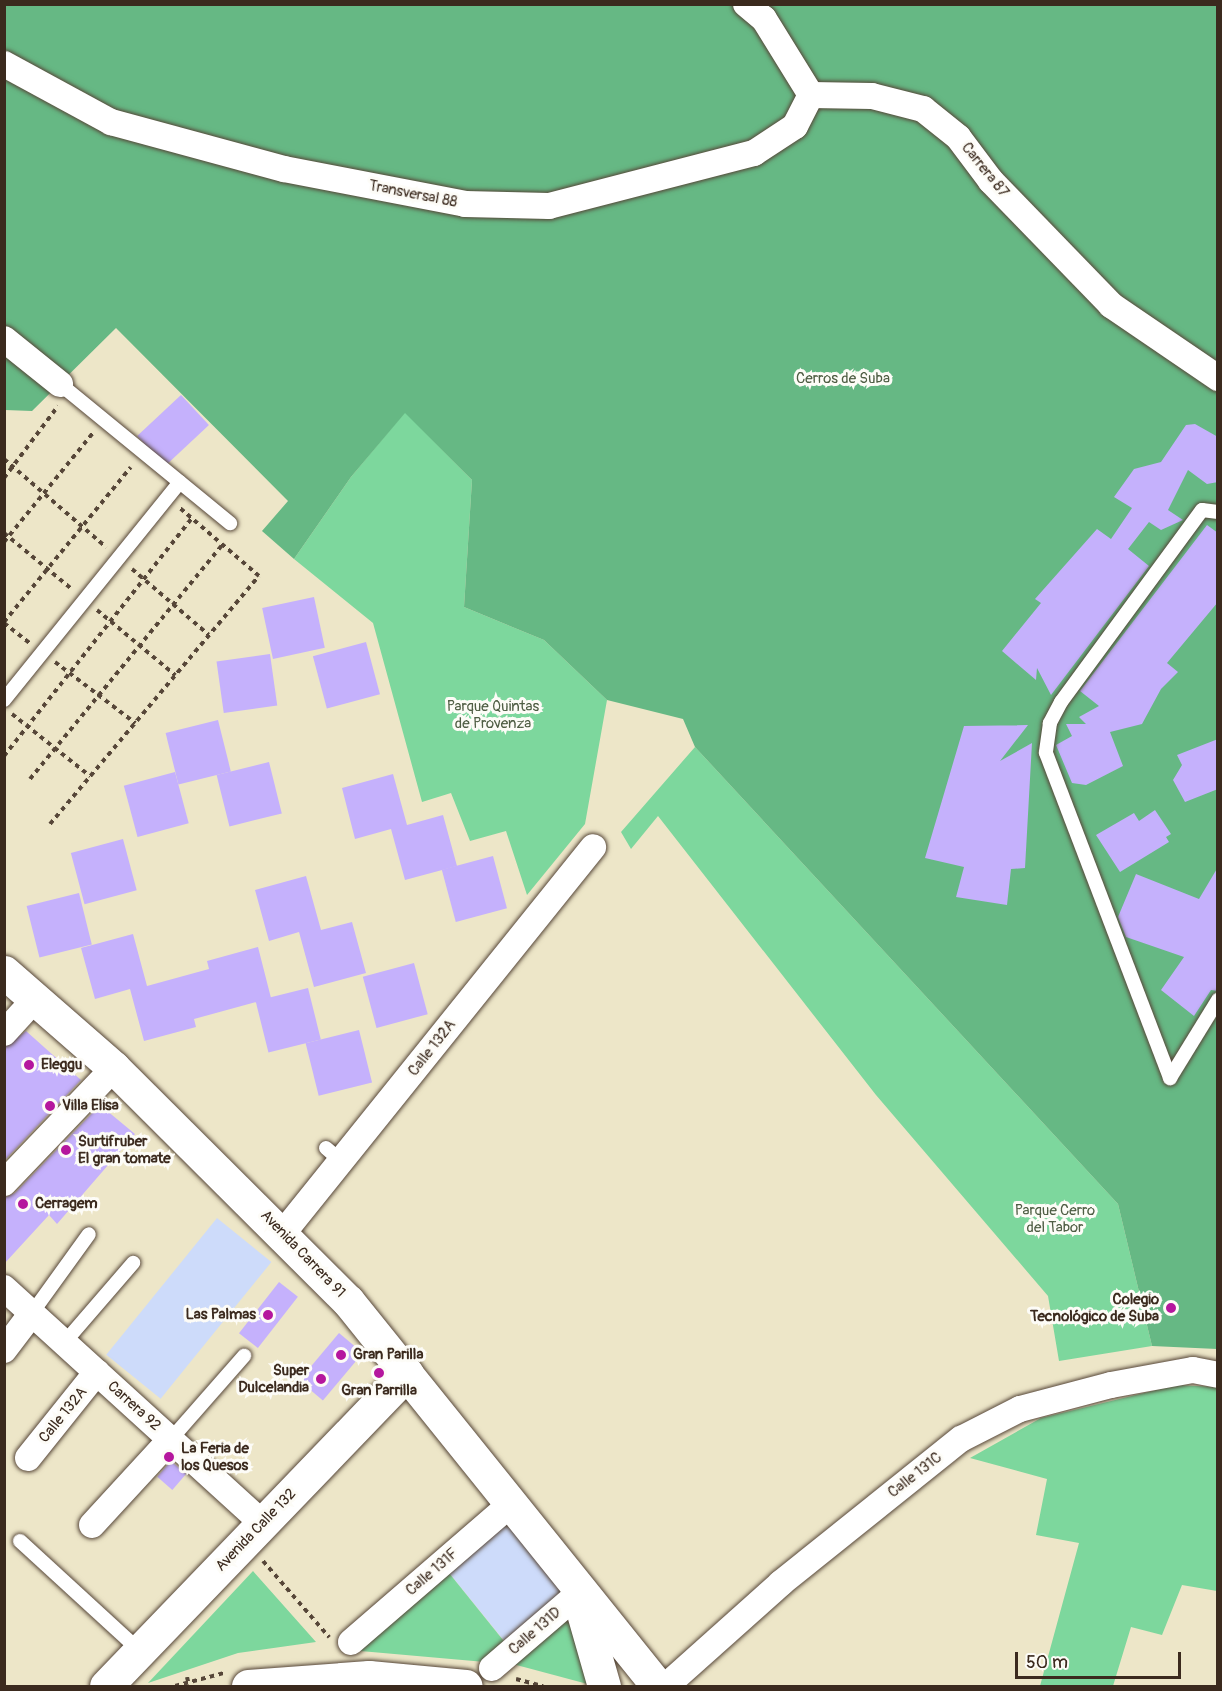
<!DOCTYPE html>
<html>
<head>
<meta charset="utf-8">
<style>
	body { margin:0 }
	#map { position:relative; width:1222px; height:1691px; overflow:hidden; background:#ede6c8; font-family:Pangolin,sans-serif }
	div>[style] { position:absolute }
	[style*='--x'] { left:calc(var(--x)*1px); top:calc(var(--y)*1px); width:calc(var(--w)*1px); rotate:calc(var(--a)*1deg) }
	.built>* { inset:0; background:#cddbfa; transform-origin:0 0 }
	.green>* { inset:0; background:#7dd79d }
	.forest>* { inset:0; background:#66b884 }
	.building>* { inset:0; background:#c5b1fc; transform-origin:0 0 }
	.path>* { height:4px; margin-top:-2px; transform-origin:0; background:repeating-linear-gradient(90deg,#564638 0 4.5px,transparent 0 9px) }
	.roads { filter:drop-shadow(0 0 2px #564638) drop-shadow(0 0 2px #564638) }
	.service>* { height:14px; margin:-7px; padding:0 7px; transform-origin:7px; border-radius:7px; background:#fff }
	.minor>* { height:26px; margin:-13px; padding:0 13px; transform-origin:13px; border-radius:13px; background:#fff }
	.secondary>* { height:33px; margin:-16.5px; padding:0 16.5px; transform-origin:16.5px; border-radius:16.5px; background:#fff }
	.primary>* { height:33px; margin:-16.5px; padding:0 16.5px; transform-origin:16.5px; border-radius:16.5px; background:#fff }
	.dots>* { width:16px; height:16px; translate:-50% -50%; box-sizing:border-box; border:3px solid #fdfcf7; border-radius:50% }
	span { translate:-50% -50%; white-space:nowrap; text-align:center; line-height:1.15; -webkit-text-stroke:6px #fdfcf7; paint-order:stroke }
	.street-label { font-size:15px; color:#3b2a1e }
	.park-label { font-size:15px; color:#4f5e44 }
	.poi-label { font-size:15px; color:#3b2a1e; font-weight:700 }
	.left { translate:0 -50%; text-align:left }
	.right { translate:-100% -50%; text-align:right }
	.frame { position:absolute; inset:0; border:6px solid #3b2a1e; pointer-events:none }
	.scale { position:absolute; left:1015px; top:1652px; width:166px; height:27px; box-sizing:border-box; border:3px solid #3b2a1e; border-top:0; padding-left:8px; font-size:18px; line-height:21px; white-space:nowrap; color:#3b2a1e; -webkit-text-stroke:4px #fdfcf7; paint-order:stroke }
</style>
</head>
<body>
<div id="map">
	<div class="built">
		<i style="left:217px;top:1218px;width:70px;height:176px;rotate:39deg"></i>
		<i style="left:508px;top:1517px;width:97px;height:81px;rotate:51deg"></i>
	</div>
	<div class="green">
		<i style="clip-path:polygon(405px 412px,472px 480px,464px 607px,544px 640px,607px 700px,585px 824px,527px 895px,506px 831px,470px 841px,451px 793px,422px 802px,373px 623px,294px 559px,351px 477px)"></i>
		<i style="clip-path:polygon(695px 747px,1118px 1204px,1152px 1346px,1059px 1361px,1048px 1296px,876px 1095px,658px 816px,631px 849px,621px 832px)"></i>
		<i style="clip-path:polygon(1177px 1385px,1217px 1387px,1217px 1591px,1182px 1585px,1162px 1635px,1131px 1627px,1113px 1686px,1040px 1686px,1079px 1543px,1036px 1535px,1047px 1479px,970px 1458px,1041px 1418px)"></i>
		<i style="clip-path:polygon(445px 1568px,507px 1645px,485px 1662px,349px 1650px)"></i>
		<i style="clip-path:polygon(253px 1571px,316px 1642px,238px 1653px,148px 1683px)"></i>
		<i style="clip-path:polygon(572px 1609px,595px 1686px,509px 1663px)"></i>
	</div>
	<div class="forest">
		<i style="clip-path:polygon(4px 5px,1217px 5px,1217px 1349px,1152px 1346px,1118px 1204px,695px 747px,683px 719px,607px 700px,544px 640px,464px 607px,472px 480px,405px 413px,351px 477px,294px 559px,262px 531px,288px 501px,116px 328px,32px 411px,5px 410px)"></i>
	</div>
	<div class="building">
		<i style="left:181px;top:395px;width:41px;height:60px;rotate:47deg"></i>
		<i style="clip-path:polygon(1195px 424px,1218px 437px,1218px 482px,1207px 484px,1188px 470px,1168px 510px,1183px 520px,1161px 530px,1149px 522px,1128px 549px,1149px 566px,1051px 695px,1037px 668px,1036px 680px,1002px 651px,1041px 603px,1035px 599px,1097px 529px,1111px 539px,1132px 508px,1114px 497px,1134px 469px,1161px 462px,1186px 425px)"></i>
		<i style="clip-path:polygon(1207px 525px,1218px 533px,1218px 602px,1167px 663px,1178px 672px,1161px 689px,1142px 724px,1110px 732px,1123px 766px,1086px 785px,1072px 783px,1056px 745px,1072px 736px,1066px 724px,1086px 724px,1079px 717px,1099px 706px,1080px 691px)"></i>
		<i style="left:314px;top:597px;width:52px;height:53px;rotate:78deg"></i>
		<i style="left:366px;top:642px;width:54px;height:55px;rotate:75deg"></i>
		<i style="left:270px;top:654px;width:52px;height:54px;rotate:82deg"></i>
		<i style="left:218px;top:720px;width:53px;height:54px;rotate:76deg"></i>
		<i style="clip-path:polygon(1028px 725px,1000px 761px,1032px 743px,1025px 868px,1011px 869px,1007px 905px,956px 897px,964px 867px,925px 858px,964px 726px)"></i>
		<i style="clip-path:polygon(1218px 739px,1218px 789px,1185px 802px,1173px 780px,1182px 765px,1177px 755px)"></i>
		<i style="left:269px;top:762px;width:53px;height:54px;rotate:76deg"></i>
		<i style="left:175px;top:772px;width:53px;height:53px;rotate:75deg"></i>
		<i style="clip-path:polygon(393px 774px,407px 825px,443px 815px,457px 866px,405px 880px,391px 829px,355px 839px,342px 788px)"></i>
		<i style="clip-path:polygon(1155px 810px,1171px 834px,1166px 837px,1169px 842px,1120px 872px,1096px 835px,1134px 813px,1139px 821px)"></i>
		<i style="left:123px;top:839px;width:53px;height:54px;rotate:75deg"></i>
		<i style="left:493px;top:856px;width:54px;height:53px;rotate:75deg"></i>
		<i style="clip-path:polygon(1218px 867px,1218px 991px,1211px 990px,1194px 1016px,1161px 990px,1184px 957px,1126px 937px,1118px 917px,1136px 874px,1199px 899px)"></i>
		<i style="clip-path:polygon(306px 876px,321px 930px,352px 922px,366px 973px,314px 987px,299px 932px,269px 941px,255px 890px)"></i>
		<i style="left:79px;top:893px;width:53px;height:54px;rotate:76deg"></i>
		<i style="clip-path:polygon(133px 934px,147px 986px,209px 969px,207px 961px,258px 947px,271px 998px,194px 1019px,196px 1027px,144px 1041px,130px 989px,95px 999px,81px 948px)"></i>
		<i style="left:414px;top:963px;width:53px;height:53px;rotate:75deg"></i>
		<i style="left:308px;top:988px;width:53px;height:54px;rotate:76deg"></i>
		<i style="left:359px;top:1030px;width:54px;height:55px;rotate:76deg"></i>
		<i style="clip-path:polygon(26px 1031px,81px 1080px,4px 1161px,4px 1048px)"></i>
		<i style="clip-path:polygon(100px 1105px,135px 1134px,57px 1224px,49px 1215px,4px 1264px,4px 1198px,15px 1193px)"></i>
		<i style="left:279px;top:1282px;width:24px;height:65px;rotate:38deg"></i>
		<i style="left:339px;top:1333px;width:31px;height:62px;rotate:40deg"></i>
		<i style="left:171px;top:1461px;width:20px;height:21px;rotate:41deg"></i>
	</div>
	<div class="path">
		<i style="--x:4;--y:459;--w:135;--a:40.8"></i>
		<i style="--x:4;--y:478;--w:90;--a:-53.1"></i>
		<i style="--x:4;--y:533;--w:89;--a:39.6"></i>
		<i style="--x:4;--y:542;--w:141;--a:-50.8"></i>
		<i style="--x:132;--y:569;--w:101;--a:40.6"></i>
		<i style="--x:97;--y:610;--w:102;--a:39.8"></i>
		<i style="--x:4;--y:622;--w:200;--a:-50.7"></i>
		<i style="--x:4;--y:623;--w:33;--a:38"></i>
		<i style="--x:55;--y:662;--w:101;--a:37.3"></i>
		<i style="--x:12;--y:714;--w:100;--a:38.5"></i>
		<i style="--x:4;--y:756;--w:303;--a:-51.7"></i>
		<i style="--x:30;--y:779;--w:304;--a:-50.6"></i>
		<i style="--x:50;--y:824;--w:324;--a:-49.9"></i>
		<i style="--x:259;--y:576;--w:104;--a:-139.3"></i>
		<i style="--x:263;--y:1561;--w:101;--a:49"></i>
		<i style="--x:187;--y:1677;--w:9;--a:77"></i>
		<i style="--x:516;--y:1679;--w:28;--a:15"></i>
		<i style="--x:175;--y:1686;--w:51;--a:-14.9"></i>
	</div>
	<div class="roads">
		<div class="service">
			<i style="--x:60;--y:384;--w:220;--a:39.3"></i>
			<i style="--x:1218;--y:512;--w:16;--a:-173"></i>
			<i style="--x:1202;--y:510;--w:238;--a:126.3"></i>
			<i style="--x:1061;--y:702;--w:24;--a:118"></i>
			<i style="--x:1050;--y:723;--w:30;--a:98"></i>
			<i style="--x:1046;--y:753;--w:348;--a:69.1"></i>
			<i style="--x:1170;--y:1078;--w:92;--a:-58.4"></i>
			<i style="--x:4;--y:700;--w:280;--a:-51.1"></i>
			<i style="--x:326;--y:1148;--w:20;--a:41"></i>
			<i style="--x:32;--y:1313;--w:97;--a:-54.2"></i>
			<i style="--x:64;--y:1343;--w:106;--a:-49.2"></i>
			<i style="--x:171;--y:1439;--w:111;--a:-48.7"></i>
			<i style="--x:20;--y:1541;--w:163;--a:42.5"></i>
		</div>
		<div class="minor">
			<i style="--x:746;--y:4;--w:23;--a:40"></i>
			<i style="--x:764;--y:19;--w:89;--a:58.3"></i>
			<i style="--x:4;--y:64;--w:122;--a:28.5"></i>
			<i style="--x:111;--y:122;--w:179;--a:15.2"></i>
			<i style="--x:284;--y:169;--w:184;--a:10.9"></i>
			<i style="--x:465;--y:204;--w:84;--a:1.4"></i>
			<i style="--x:549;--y:206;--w:212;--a:-14.5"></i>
			<i style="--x:754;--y:153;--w:49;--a:-33.4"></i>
			<i style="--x:795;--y:126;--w:35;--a:-63"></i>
			<i style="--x:811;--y:95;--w:61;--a:0.9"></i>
			<i style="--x:872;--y:96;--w:53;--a:14.3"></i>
			<i style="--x:923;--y:109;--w:45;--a:38.7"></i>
			<i style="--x:958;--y:137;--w:55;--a:53.1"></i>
			<i style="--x:991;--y:181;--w:173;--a:45.9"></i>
			<i style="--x:1111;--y:305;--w:130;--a:34.3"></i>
			<i style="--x:4;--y:339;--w:72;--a:38.8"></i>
			<i style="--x:4;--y:1033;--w:46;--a:-47.6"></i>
			<i style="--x:4;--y:1183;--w:159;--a:-46.3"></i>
			<i style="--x:283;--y:1233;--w:495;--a:-51.2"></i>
			<i style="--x:4;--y:1288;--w:349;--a:42.3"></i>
			<i style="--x:4;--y:1350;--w:46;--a:-52.9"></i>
			<i style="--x:28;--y:1458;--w:110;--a:-51.3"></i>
			<i style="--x:92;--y:1525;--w:117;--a:-47.4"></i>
			<i style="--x:351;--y:1642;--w:214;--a:-40.8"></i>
			<i style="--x:492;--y:1668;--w:113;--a:-40.7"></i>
			<i style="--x:666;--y:1686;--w:154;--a:-41.8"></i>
			<i style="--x:781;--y:1583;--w:231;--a:-38.7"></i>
			<i style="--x:961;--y:1439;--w:66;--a:-27"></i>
			<i style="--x:1020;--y:1409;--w:94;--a:-14.8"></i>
			<i style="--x:1111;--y:1385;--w:83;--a:-10.4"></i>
			<i style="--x:1193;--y:1370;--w:25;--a:11"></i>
		</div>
		<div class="secondary">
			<i style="--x:4;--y:972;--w:146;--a:41.1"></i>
			<i style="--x:114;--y:1068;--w:330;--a:44.9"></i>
			<i style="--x:348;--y:1301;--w:494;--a:51.2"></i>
			<i style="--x:577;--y:1592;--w:98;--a:74"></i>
			<i style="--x:106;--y:1686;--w:434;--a:-46.1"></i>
		</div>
		<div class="primary">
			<i style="--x:248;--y:1686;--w:121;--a:-4.3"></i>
			<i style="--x:369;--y:1677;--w:97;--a:5.3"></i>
		</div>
	</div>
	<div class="dots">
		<i style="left:29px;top:1065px;background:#b5179e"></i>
		<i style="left:50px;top:1106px;background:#b5179e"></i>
		<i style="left:66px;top:1150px;background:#b5179e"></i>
		<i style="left:23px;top:1204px;background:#b5179e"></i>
		<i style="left:1171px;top:1308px;background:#b5179e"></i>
		<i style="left:268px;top:1315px;background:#b5179e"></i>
		<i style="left:341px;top:1355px;background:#b5179e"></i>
		<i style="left:379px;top:1373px;background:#b5179e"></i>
		<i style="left:321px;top:1379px;background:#b5179e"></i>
		<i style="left:169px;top:1457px;background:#b5179e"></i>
	</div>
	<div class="street-label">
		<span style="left:985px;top:170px;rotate:51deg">Carrera 87</span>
		<span style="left:413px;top:194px;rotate:11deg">Transversal 88</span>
		<span style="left:432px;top:1048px;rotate:-52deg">Calle 132A</span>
		<span style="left:303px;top:1254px;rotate:46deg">Avenida Carrera 91</span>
		<span style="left:134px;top:1406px;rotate:42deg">Carrera 92</span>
		<span style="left:63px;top:1415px;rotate:-51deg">Calle 132A</span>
		<span style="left:915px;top:1475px;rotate:-38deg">Calle 131C</span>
		<span style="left:256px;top:1530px;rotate:-46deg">Avenida Calle 132</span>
		<span style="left:432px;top:1572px;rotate:-41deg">Calle 131F</span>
		<span style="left:535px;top:1631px;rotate:-41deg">Calle 131D</span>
	</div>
	<div class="park-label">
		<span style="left:843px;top:379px">Cerros de Suba</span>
		<span style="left:493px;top:715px">Parque Quintas<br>de Provenza</span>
		<span style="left:1055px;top:1219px">Parque Cerro<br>del Tabor</span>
	</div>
	<div class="poi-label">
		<span class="left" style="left:41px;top:1065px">Eleggu</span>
		<span class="left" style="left:62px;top:1106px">Villa Elisa</span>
		<span class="left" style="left:78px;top:1150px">Surtifruber<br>El gran tomate</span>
		<span class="left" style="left:35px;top:1204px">Cerragem</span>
		<span class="right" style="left:1159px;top:1308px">Colegio<br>Tecnológico de Suba</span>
		<span class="right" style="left:256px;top:1315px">Las Palmas</span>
		<span class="left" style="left:353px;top:1355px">Gran Parilla</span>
		<span class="right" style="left:309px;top:1379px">Super<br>Dulcelandia</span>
		<span style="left:379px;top:1391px">Gran Parrilla</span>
		<span class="left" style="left:181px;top:1457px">La Feria de<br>los Quesos</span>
	</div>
	<div class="frame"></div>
	<div class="scale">50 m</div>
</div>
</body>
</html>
